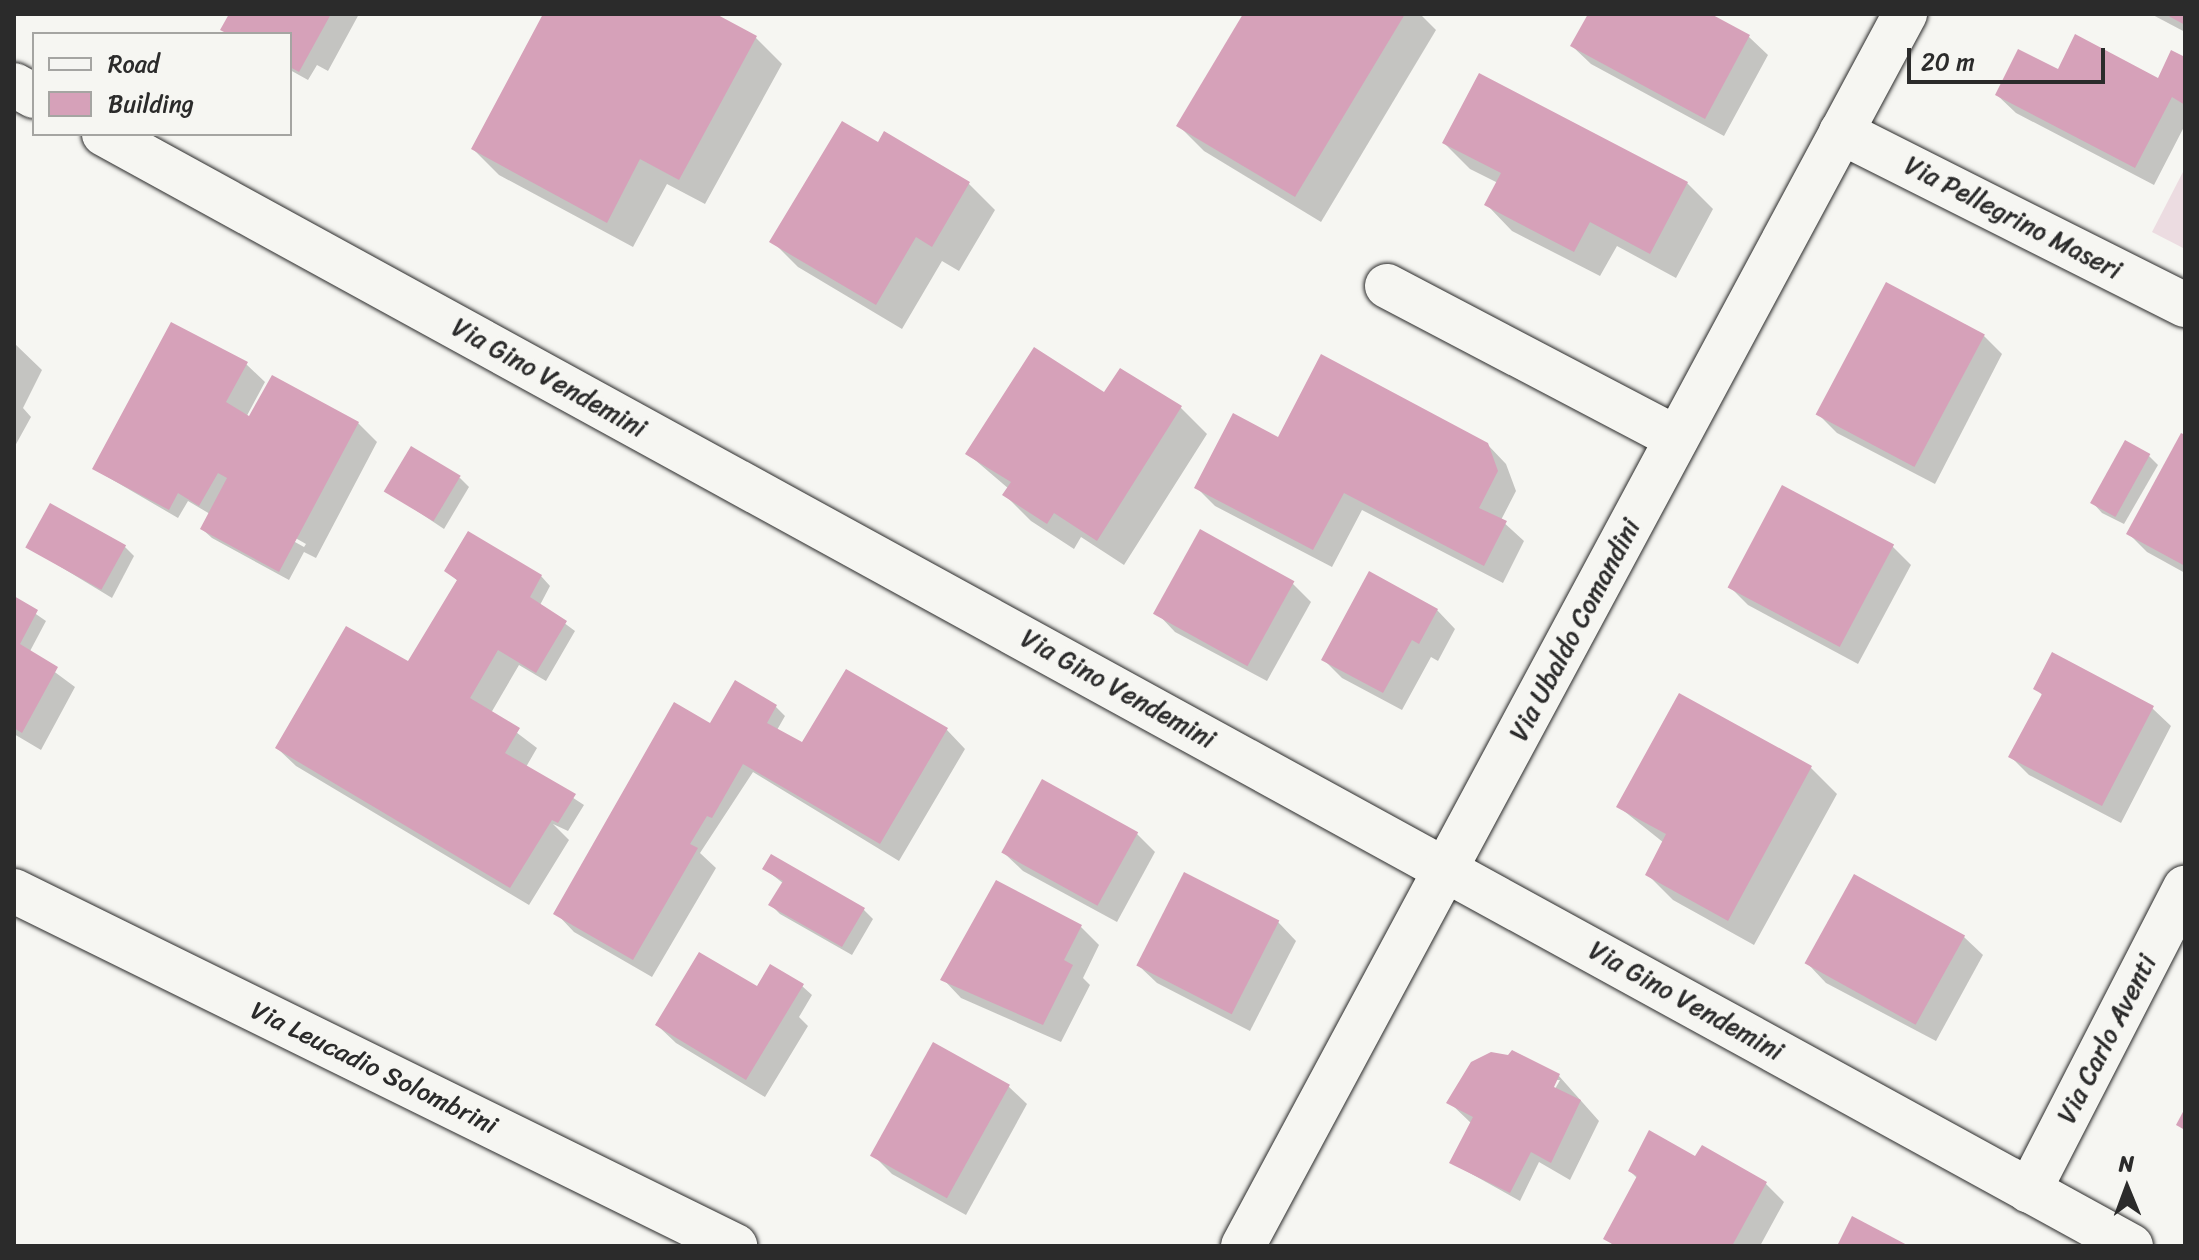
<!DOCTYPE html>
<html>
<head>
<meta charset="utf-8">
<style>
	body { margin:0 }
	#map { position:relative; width:2199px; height:1260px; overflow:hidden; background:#f6f6f2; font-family:Sriracha,sans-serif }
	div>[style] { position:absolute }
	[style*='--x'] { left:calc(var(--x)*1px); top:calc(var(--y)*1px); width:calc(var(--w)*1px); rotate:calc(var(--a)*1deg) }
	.built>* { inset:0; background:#ecdce1 }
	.shadow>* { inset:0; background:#0003 }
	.building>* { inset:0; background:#d6a1b9; transform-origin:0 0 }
	.roads { filter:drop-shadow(0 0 2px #2b2b2b) drop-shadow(0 0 2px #2b2b2b) }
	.street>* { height:44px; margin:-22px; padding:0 22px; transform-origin:22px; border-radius:22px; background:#f6f6f2 }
	.secondary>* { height:44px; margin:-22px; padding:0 22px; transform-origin:22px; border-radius:22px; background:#f6f6f2 }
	span { translate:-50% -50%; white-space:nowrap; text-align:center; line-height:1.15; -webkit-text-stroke:7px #f6f6f2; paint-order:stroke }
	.street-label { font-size:26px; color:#2b2b2b }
	.frame { position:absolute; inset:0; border:16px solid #2b2b2b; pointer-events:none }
	.legend { position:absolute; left:32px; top:32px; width:260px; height:104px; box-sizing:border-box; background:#f6f6f2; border:2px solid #a5a5a2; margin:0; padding:10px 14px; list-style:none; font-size:24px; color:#2b2b2b }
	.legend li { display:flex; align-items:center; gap:16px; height:40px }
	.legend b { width:40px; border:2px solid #a5a5a2 }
	.north { position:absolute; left:2087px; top:1148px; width:80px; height:80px; -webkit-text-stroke:6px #f6f6f2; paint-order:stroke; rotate:359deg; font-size:22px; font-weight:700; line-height:32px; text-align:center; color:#2b2b2b }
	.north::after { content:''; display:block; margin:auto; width:28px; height:36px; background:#2b2b2b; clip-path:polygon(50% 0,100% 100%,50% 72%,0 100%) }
	.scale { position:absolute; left:1907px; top:48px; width:198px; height:36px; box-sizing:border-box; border:4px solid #2b2b2b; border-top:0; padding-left:10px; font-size:24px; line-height:28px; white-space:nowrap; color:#2b2b2b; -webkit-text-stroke:6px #f6f6f2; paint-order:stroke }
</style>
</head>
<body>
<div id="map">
	<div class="built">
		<i style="clip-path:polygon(2185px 168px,2185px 249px,2152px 232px)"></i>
	</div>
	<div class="shadow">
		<i style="clip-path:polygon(231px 14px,359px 14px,328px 71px,317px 65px,308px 80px,290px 70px,290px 34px,227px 34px,223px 30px)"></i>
		<i style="clip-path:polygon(545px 14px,712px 14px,756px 38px,782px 64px,705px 204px,667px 184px,633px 247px,499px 175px,473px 149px)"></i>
		<i style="clip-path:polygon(1246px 14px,1420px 14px,1436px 30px,1321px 222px,1204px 151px,1178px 125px)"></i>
		<i style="clip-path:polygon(1585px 14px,1707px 14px,1749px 37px,1768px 55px,1724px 136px,1591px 64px,1572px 46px,1588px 17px)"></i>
		<i style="clip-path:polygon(2151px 14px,2185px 14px,2185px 32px)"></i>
		<i style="clip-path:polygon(2185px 59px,2185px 125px,2154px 185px,2016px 113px,1997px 95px,2059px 71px,2159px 80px)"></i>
		<i style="clip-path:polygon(1444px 143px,1687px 183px,1713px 209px,1676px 278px,1617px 246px,1600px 276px,1512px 231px,1487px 205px,1498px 183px,1470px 169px)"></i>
		<i style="clip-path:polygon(878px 145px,969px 184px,995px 210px,959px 271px,942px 261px,902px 329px,798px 267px,772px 241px)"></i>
		<i style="clip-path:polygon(1984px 336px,2002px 354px,1935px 484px,1837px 433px,1819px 415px)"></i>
		<i style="clip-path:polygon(14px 343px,42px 370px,23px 408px,31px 417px,15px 446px)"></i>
		<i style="clip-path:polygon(evenodd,246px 364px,265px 382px,243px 423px,358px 423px,377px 442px,316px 558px,304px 552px,289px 580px,212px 538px,202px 529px,210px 514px,188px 501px,178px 518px,94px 469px,246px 364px,239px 506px,306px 544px,304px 547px,239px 511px,239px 506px)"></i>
		<i style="clip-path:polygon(1120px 370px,1181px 408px,1207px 434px,1124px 565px,1081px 537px,1074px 549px,1031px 521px,1005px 495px,1009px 489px,968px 454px,1105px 395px)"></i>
		<i style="clip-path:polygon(2185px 437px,2185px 573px,2147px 552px,2129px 534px)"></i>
		<i style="clip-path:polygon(1278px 439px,1487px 444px,1506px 464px,1516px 491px,1501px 520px,1524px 541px,1503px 583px,1362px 510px,1332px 567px,1215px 506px,1196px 487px)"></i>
		<i style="clip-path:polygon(2149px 456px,2158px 465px,2124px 524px,2102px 513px,2093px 503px)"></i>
		<i style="clip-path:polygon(460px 478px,469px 487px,444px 529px,387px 491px)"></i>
		<i style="clip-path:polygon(469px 534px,541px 576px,550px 586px,540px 605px,575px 631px,546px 681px,519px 665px,491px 713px,537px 748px,526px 767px,584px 805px,568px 831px,553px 824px,569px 840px,529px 905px,296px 766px,277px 748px,409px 664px,458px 581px,447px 571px)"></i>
		<i style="clip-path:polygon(124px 546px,134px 556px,112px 598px,28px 547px)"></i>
		<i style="clip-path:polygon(1892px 546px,1911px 565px,1858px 664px,1748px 605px,1730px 587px)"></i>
		<i style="clip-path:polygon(1292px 583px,1311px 602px,1267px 681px,1175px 632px,1157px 613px)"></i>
		<i style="clip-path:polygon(14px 599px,46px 621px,29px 653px,75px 687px,41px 750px,14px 734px)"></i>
		<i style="clip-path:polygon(1437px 610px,1455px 629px,1438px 661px,1431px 657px,1402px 710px,1342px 678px,1324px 660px)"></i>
		<i style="clip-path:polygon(736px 683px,776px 707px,785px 716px,777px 730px,803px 745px,947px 730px,965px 749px,899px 861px,753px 772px,700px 853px,716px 868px,652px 977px,574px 932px,556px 913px,711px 725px)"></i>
		<i style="clip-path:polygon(2036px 688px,2152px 708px,2171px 726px,2121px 823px,2029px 775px,2011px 757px,2043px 696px)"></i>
		<i style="clip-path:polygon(1811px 768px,1837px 794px,1754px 945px,1673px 900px,1647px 874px,1664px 843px,1619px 807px)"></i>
		<i style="clip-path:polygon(1137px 834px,1155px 852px,1117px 922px,1023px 871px,1004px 853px)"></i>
		<i style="clip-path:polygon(765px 869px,864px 910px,873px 919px,852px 955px,780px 914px,771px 905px,784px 884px)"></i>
		<i style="clip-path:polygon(1854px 877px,1964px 937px,1983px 955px,1936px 1041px,1826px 983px,1808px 964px)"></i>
		<i style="clip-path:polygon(1278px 922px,1296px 941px,1250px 1031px,1157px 983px,1138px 965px)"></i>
		<i style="clip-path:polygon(1081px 927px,1099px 945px,1083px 978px,1090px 985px,1061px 1042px,961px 998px,943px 979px)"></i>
		<i style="clip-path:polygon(802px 986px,812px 995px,799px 1017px,808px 1026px,765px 1097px,676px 1043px,657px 1025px)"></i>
		<i style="clip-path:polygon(evenodd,1559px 1076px,1599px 1121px,1570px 1180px,1539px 1162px,1520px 1201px,1452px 1163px,1472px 1124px,1449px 1102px,1559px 1076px,1555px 1080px,1560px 1080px,1551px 1096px,1555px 1080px)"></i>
		<i style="clip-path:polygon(1008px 1086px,1027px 1104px,966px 1215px,892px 1174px,873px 1155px)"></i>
		<i style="clip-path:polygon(1696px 1158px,1766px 1184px,1784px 1202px,1760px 1246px,1614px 1246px,1606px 1238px,1638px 1179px,1630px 1171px)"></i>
	</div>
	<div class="building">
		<i style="clip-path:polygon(229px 14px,331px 14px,299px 72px,290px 67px,290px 34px,228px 34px,220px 30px)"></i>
		<i style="clip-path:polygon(543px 14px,716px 14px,757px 36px,679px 180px,640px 159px,607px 223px,471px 149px)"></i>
		<i style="clip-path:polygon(1243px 14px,1405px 14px,1295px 197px,1176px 126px)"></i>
		<i style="clip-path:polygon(1588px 14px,1711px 14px,1750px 35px,1705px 119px,1570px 46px)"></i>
		<i style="clip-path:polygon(2165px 14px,2185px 14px,2185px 25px)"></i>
		<i style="clip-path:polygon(2075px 34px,2158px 78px,2171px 50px,2185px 57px,2185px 105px,2172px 97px,2135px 168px,1995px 95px,2018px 49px,2058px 69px)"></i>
		<i style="clip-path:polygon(1479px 73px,1688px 182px,1650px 254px,1590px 222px,1574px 252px,1484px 205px,1501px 173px,1442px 143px)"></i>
		<i style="clip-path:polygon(842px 121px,878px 142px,884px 131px,970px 182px,932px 247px,916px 237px,876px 305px,769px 242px)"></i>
		<i style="left:1886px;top:282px;width:112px;height:150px;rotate:28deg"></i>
		<i style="clip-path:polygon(171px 322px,248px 362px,226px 402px,249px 416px,272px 375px,359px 422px,279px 572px,200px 529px,227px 478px,218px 473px,199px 506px,178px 493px,169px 510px,92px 469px)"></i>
		<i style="clip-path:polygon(1034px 347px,1104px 392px,1120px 368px,1182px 406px,1097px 541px,1054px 513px,1047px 524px,1002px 495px,1011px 482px,965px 454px)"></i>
		<i style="clip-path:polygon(1321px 354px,1488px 443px,1498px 471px,1479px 508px,1507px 521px,1484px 566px,1344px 493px,1313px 550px,1194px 488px,1233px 413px,1278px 437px)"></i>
		<i style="clip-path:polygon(2181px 433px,2185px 435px,2185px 566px,2126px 534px)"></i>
		<i style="left:2125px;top:440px;width:29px;height:72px;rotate:29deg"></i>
		<i style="left:411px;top:446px;width:58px;height:53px;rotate:31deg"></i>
		<i style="left:1782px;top:485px;width:127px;height:116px;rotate:28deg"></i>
		<i style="left:50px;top:503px;width:87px;height:51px;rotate:29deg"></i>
		<i style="left:1200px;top:529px;width:108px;height:97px;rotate:29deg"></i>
		<i style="clip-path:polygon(468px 531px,542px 575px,530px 597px,567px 621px,536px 673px,498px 650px,470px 698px,520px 728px,505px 753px,576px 794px,558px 823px,552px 820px,510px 888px,275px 748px,346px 626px,408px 661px,457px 580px,444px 571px)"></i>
		<i style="clip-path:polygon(1369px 571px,1438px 609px,1419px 644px,1412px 640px,1383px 693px,1321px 660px)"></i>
		<i style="clip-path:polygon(14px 596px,38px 610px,20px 644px,58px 667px,22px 733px,14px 728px)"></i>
		<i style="clip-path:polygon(2052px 652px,2154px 706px,2102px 806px,2008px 757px,2042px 694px,2033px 689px)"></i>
		<i style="clip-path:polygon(846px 669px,948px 728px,880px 844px,743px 764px,712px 818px,707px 816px,690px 844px,698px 848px,633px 960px,553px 914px,674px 702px,710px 723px,735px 680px,777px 705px,767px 723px,802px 742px)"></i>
		<i style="clip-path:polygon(1679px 693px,1812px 766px,1728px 921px,1645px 875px,1666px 834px,1616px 807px)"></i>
		<i style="left:1042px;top:779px;width:110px;height:84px;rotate:29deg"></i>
		<i style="clip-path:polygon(771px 854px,865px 908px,842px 947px,768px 905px,783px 881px,762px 869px)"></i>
		<i style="left:1184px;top:872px;width:107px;height:105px;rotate:27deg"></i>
		<i style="left:1854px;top:874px;width:127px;height:102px;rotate:29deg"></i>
		<i style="clip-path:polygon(996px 880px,1082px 925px,1064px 960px,1073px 965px,1043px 1025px,940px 980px)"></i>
		<i style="clip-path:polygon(699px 952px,757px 986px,770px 964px,804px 984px,746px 1080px,655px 1025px)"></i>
		<i style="left:933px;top:1042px;width:88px;height:130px;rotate:29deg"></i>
		<i style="clip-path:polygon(1512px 1050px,1560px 1074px,1554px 1087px,1581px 1100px,1551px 1163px,1531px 1152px,1510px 1193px,1449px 1163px,1473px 1117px,1446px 1103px,1471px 1062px,1491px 1052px,1508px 1055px)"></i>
		<i style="clip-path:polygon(2185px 1108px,2185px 1130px,2176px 1125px)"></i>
		<i style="clip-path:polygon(1649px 1130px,1695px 1156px,1702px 1145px,1767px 1182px,1732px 1246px,1616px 1246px,1603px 1239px,1637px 1176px,1628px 1171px)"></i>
		<i style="clip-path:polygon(1852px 1216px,1909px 1246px,1837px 1246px)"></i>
	</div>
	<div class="roads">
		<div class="street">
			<i style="--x:14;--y:85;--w:23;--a:29"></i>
			<i style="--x:1841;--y:132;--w:385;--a:26.7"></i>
			<i style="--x:104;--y:134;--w:2312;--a:28.75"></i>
			<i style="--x:1387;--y:286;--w:327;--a:27.7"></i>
			<i style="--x:2029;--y:1191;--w:341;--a:-62.8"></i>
			<i style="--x:1243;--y:1246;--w:1399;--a:-61.75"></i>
		</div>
		<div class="secondary">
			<i style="--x:14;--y:891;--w:804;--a:26.21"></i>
		</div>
	</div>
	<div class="street-label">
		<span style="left:2013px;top:218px;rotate:27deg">Via Pellegrino Maseri</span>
		<span style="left:549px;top:378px;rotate:29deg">Via Gino Vendemini</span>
		<span style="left:1575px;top:630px;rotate:-62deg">Via Ubaldo Comandini</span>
		<span style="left:1118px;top:689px;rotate:29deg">Via Gino Vendemini</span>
		<span style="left:1686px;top:1001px;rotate:29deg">Via Gino Vendemini</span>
		<span style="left:2107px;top:1039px;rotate:-63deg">Via Carlo Aventi</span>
		<span style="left:374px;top:1068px;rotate:26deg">Via Leucadio Solombrini</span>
	</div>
	<div class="frame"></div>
	<ul class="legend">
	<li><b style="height:10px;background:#f6f6f2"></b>Road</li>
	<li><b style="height:22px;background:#d6a1b9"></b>Building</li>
	</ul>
	<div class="north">N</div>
	<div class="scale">20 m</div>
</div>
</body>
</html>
